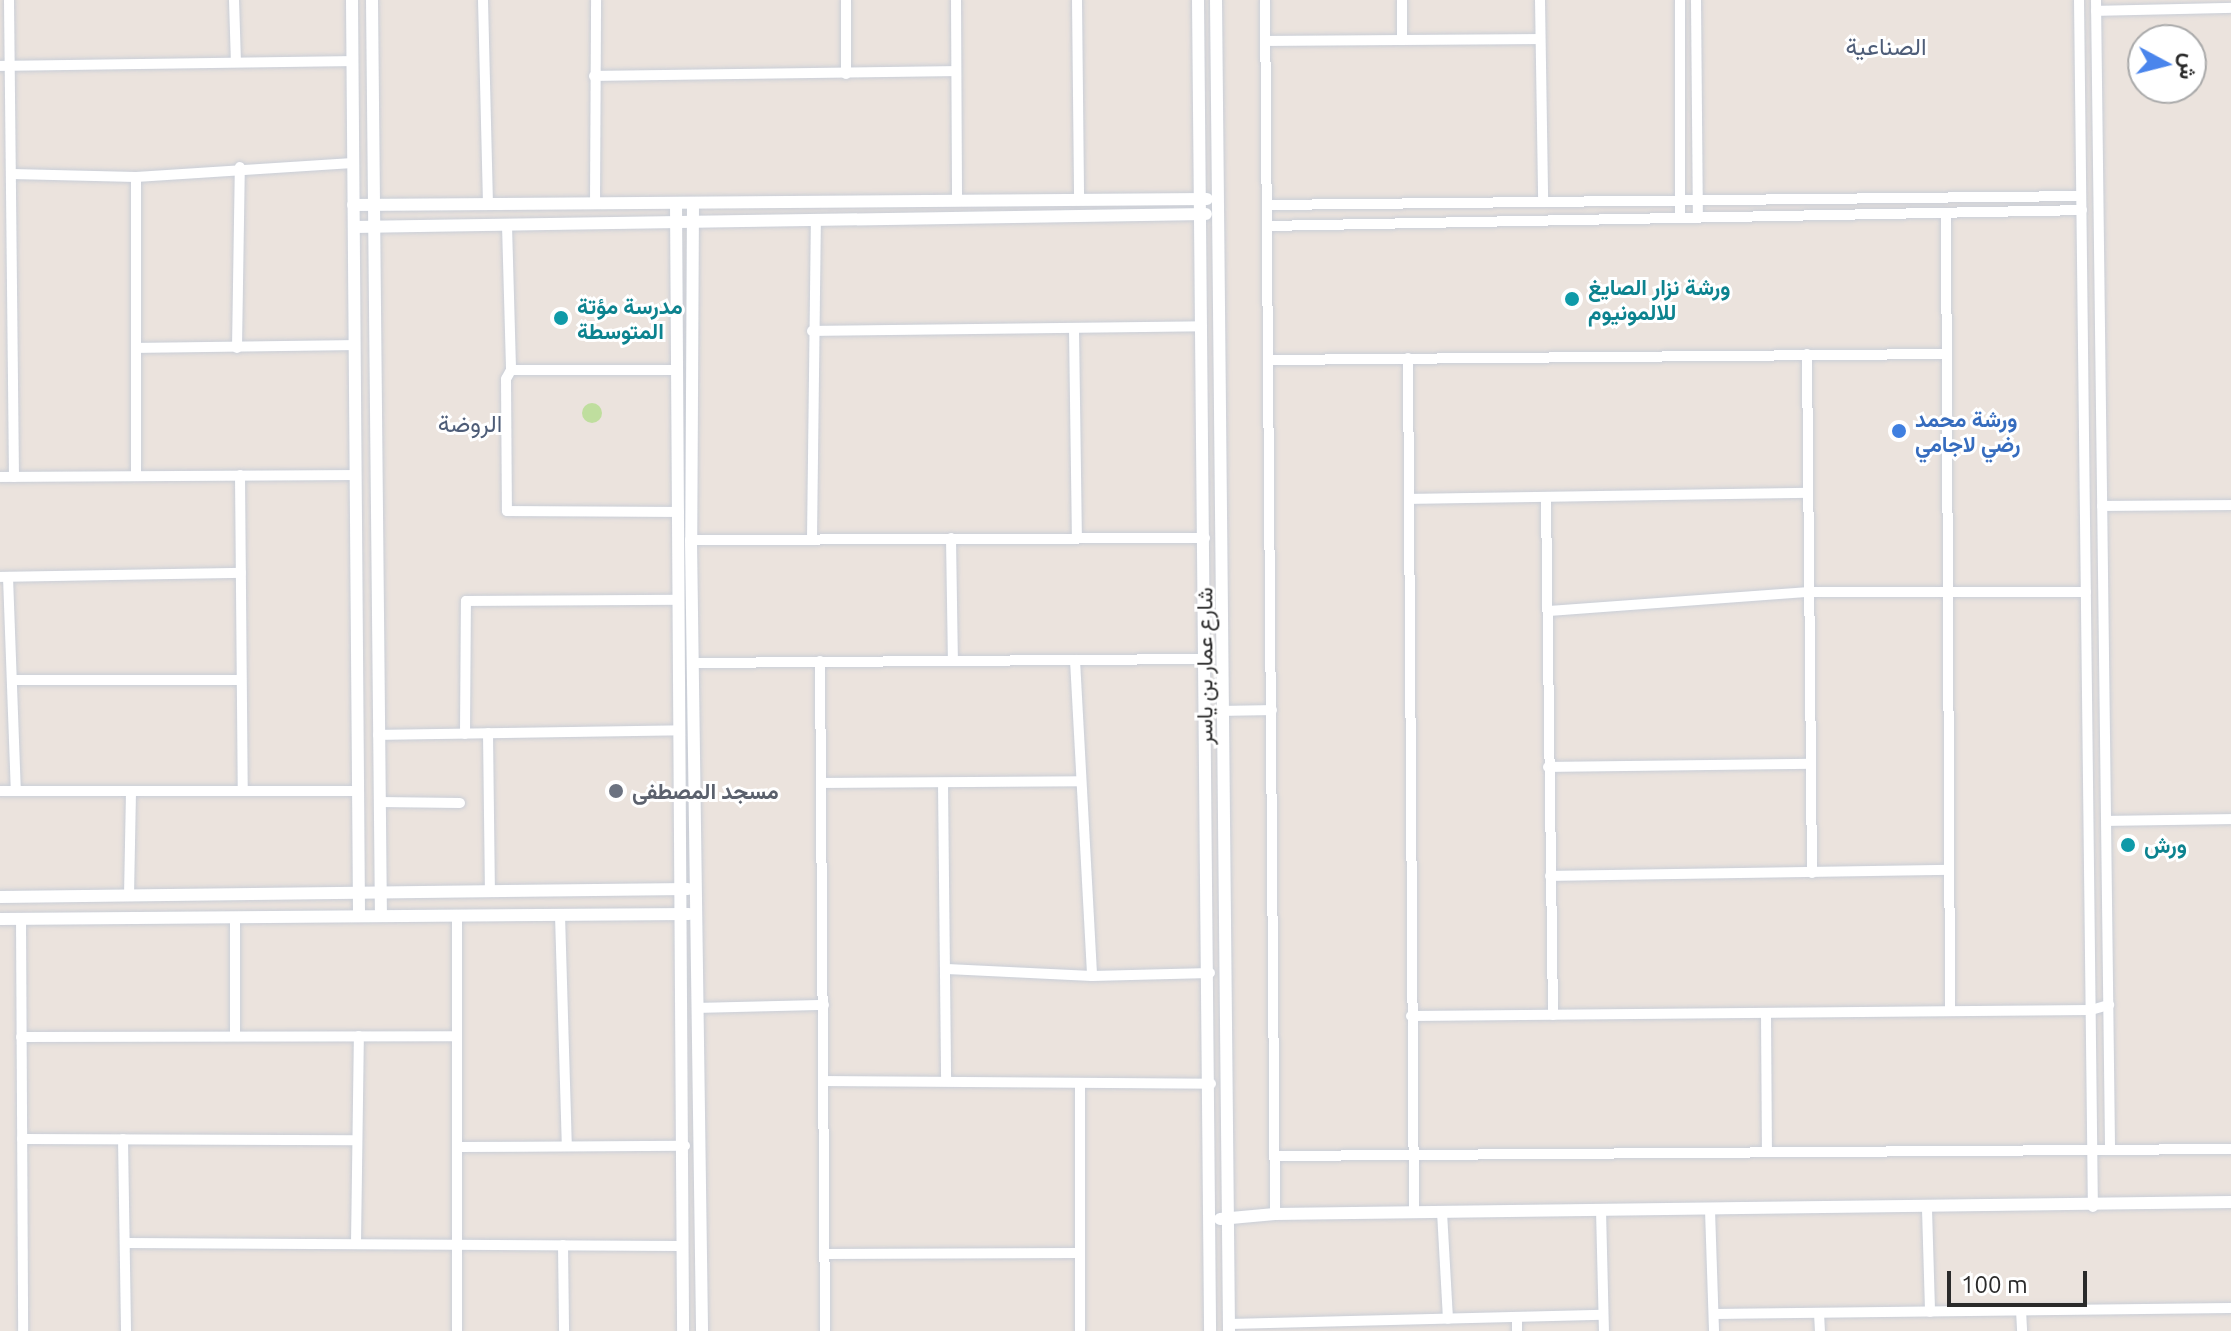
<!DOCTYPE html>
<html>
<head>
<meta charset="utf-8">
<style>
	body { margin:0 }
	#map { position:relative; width:2231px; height:1331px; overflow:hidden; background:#ebe3dd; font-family:Ubuntu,Vazirmatn,sans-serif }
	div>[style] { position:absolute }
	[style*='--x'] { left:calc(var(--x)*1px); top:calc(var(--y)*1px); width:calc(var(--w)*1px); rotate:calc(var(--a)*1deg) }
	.green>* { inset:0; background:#bfde9e }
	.round { border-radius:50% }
	.roads { filter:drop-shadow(0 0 2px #c9ced7) drop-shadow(0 0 2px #c9ced7) }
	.minor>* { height:10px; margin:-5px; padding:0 5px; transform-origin:5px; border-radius:5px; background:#fff }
	.tertiary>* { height:12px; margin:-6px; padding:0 6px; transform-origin:6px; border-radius:6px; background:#fff }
	.dots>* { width:22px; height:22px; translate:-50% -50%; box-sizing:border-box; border:4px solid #fff; border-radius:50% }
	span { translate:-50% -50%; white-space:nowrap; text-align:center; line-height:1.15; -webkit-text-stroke:6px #fff; paint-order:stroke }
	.culture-label { font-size:22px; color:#0d838f; font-weight:700 }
	.left { translate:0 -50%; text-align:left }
	.shop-label { font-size:22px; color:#366cbe; font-weight:700 }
	.street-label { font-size:22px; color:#2a2a2a }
	.worship-label { font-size:22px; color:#5b616d; font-weight:700 }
	.neighbourhood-label { font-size:24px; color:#4e5d78 }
	.north { position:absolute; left:2127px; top:24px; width:80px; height:80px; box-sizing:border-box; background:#fff; border:2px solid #aaa; border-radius:50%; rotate:97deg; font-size:22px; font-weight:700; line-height:32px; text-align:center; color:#2a2a2a }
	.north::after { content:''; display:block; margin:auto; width:28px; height:36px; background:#4a85ec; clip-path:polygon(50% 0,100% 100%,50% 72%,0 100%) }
	.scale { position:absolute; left:1947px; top:1271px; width:140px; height:36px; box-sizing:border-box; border:4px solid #2a2a2a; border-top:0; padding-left:10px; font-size:24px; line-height:28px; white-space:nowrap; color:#2a2a2a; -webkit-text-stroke:6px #fff; paint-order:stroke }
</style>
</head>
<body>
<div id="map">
	<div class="green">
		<i class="round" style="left:582px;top:403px;width:20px;height:20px"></i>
	</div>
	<div class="roads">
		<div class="minor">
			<i style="--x:9;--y:0;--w:477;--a:89.4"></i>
			<i style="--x:234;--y:0;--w:62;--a:88.2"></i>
			<i style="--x:483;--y:0;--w:204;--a:88.6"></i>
			<i style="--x:846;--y:0;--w:74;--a:90"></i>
			<i style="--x:956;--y:0;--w:201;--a:89.7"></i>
			<i style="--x:1077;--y:0;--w:200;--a:89.4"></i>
			<i style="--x:1265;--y:0;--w:1214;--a:89.53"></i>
			<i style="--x:1402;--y:0;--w:40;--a:90"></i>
			<i style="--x:1540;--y:0;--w:202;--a:89.1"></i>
			<i style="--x:1696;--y:0;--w:218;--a:89.5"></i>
			<i style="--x:2079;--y:0;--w:1207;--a:89.34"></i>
			<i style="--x:2096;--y:0;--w:1149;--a:89.3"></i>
			<i style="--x:2096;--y:11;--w:135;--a:-1.3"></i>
			<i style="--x:1265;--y:41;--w:275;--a:-0.4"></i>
			<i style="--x:0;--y:66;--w:352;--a:-0.8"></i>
			<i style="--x:594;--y:76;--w:362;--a:-0.8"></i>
			<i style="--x:12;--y:174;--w:124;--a:1.4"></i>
			<i style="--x:136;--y:177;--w:217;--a:-3.7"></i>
			<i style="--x:595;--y:204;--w:204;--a:-89.7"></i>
			<i style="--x:1267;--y:205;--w:814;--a:-0.63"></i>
			<i style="--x:1946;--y:213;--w:797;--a:89.71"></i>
			<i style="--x:1680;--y:218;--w:218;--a:-90"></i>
			<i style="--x:507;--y:225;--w:145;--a:88.4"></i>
			<i style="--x:511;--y:370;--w:167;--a:0"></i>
			<i style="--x:1267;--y:226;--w:815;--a:-1.12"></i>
			<i style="--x:1074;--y:329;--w:208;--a:89.2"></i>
			<i style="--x:812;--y:331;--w:390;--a:-0.7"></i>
			<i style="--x:136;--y:348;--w:218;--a:-0.8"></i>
			<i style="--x:237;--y:348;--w:181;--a:-89.1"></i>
			<i style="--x:1807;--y:354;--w:519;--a:89.45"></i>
			<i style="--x:1408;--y:358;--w:855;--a:89.6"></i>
			<i style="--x:1270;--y:360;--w:676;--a:-0.51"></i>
			<i style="--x:511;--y:370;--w:10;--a:119"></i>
			<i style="--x:506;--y:379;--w:132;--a:89.6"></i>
			<i style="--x:507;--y:511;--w:172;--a:0.3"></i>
			<i style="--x:240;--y:475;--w:316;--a:89.5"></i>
			<i style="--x:136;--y:476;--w:299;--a:-90"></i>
			<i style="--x:0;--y:477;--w:355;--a:-0.3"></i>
			<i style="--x:1409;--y:499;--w:397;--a:-0.9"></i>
			<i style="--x:1546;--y:500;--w:515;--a:89.22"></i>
			<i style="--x:2102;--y:506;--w:129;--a:-0.4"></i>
			<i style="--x:951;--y:538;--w:123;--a:89.1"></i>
			<i style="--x:812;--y:539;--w:318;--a:-89.3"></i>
			<i style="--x:691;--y:540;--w:514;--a:-0.22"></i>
			<i style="--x:0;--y:577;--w:241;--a:-1"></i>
			<i style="--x:8;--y:577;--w:214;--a:87.9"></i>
			<i style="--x:1549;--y:611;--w:261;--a:-4.2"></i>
			<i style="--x:1809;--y:592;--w:277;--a:0"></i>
			<i style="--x:1075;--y:660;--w:316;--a:86.9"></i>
			<i style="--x:820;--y:661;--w:670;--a:89.57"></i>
			<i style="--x:693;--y:663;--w:509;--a:-0.45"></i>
			<i style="--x:12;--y:680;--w:229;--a:0"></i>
			<i style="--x:1222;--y:711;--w:50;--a:-1.1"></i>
			<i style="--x:488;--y:733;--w:159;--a:89.3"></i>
			<i style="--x:465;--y:734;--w:133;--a:-89.6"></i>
			<i style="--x:466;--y:601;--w:213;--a:-0.3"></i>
			<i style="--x:378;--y:735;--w:302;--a:-0.9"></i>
			<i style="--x:1548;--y:767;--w:261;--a:-0.7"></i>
			<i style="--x:822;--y:783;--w:258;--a:-0.4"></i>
			<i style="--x:943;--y:783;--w:297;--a:89.4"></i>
			<i style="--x:0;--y:791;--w:357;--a:0"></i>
			<i style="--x:379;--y:802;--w:81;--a:0.7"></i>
			<i style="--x:2107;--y:821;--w:124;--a:-0.9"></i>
			<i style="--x:1550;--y:876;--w:398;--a:-0.9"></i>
			<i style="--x:129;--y:896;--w:105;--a:-88.9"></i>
			<i style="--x:560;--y:915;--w:230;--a:88.3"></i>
			<i style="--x:235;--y:917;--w:119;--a:90"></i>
			<i style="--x:21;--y:918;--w:413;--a:89.7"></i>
			<i style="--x:947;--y:969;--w:145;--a:2.8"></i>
			<i style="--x:1092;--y:976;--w:118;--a:-1.5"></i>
			<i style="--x:700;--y:1008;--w:124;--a:-1.4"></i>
			<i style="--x:1766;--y:1015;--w:137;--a:89.6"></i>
			<i style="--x:1411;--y:1016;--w:680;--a:-0.51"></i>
			<i style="--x:2091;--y:1010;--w:19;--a:-16"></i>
			<i style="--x:21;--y:1037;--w:436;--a:-0.1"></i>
			<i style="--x:825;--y:1081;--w:386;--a:0.4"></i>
			<i style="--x:22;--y:1139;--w:335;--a:0.2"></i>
			<i style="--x:123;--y:1139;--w:192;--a:89.1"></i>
			<i style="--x:457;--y:1147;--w:228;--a:-0.3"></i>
			<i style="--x:1274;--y:1156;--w:957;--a:-0.42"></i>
			<i style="--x:1927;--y:1209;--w:103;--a:88.3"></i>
			<i style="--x:1601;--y:1210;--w:121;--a:88.6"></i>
			<i style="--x:1710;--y:1210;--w:121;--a:88.1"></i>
			<i style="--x:1442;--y:1212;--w:107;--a:86.8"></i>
			<i style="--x:126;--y:1243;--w:556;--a:0.31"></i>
			<i style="--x:356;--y:1243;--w:207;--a:-89.2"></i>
			<i style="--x:563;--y:1245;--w:86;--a:89.3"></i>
			<i style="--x:824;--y:1254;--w:256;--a:-0.2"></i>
			<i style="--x:2021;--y:1310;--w:21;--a:87"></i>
			<i style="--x:1819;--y:1313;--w:18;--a:87"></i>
			<i style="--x:1714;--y:1314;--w:517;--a:-0.66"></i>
			<i style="--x:1517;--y:1317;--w:14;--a:90"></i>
			<i style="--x:1229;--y:1324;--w:374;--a:-1.4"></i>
			<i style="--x:457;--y:1331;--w:416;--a:-90"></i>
			<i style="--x:1080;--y:1331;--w:247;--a:-90"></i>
		</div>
		<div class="tertiary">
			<i style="--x:352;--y:0;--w:916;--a:89.56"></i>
			<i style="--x:372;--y:0;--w:916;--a:89.44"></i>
			<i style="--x:1198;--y:0;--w:1331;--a:89.48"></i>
			<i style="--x:1216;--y:0;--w:1331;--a:89.44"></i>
			<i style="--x:676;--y:203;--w:1128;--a:89.64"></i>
			<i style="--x:693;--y:203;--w:337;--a:90.3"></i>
			<i style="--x:691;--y:540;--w:791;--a:89.2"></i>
			<i style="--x:353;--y:205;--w:854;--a:-0.4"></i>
			<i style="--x:354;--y:227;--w:852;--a:-0.87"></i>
			<i style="--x:0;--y:897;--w:688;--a:-0.67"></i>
			<i style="--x:0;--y:919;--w:689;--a:-0.42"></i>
			<i style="--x:1220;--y:1219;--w:55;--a:-5.2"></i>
			<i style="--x:1275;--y:1214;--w:956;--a:-0.72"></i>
		</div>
	</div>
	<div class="dots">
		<i style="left:1572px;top:299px;background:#0f9aa8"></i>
		<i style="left:561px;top:318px;background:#0f9aa8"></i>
		<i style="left:1899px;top:431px;background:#3f7fe0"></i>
		<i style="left:616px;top:791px;background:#6b7280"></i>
		<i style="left:2128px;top:845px;background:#0f9aa8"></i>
	</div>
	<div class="culture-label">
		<span class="left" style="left:1588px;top:299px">ورشة نزار الصايغ<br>للالمونيوم</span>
		<span class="left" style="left:577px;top:318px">مدرسة مؤتة<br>المتوسطة</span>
		<span class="left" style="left:2144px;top:845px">ورش</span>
	</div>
	<div class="shop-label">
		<span class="left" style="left:1915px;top:431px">ورشة محمد<br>رضي لاجامي</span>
	</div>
	<div class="street-label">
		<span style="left:1204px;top:666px;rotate:-90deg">شارع عمار بن ياسر</span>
	</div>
	<div class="worship-label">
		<span class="left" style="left:632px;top:791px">مسجد المصطفى</span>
	</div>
	<div class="neighbourhood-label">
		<span style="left:1886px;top:47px">الصناعية</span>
		<span style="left:470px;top:424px">الروضة</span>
	</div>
	<div class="north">ش</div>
	<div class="scale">100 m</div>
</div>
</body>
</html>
